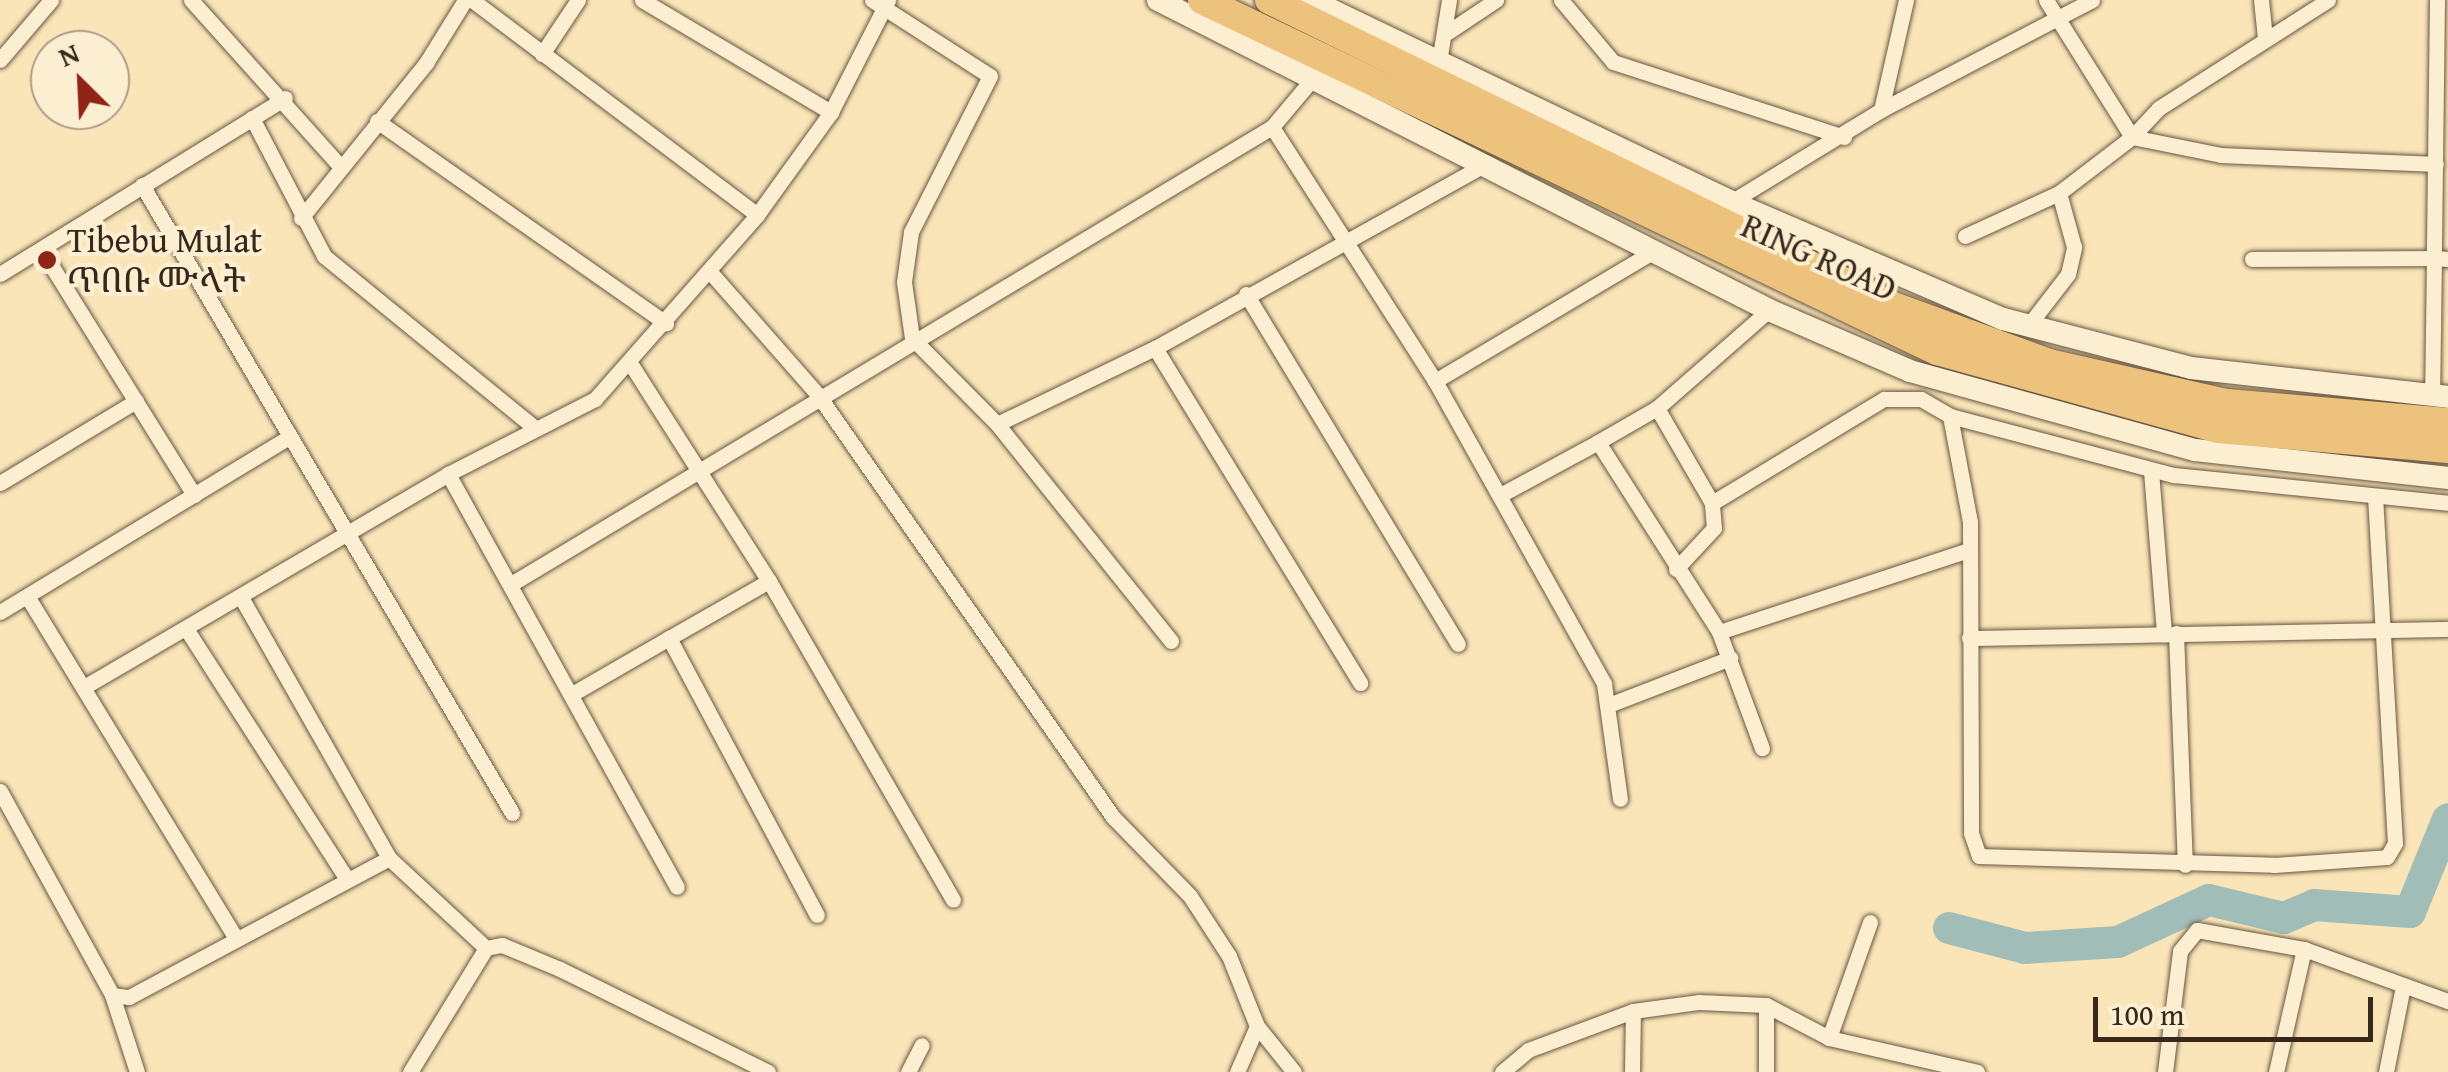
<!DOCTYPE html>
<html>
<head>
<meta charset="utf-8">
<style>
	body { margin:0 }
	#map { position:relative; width:2448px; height:1072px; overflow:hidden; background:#fae5b8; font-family:"Gentium Book Plus","Noto Serif Ethiopic",serif }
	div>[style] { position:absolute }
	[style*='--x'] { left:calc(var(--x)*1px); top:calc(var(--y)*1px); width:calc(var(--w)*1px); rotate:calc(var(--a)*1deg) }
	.river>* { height:32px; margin:-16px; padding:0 16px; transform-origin:16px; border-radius:16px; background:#a1bdb7 }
	.roads { filter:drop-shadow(0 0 2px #685642) drop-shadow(0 0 2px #685642) }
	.street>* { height:15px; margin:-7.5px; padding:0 7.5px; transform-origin:7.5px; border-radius:7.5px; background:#fceed1 }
	.secondary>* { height:22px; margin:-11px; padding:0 11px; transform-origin:11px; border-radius:11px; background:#fceed1 }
	.highway>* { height:28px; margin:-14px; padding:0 14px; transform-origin:14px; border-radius:14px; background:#edc27c }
	.dots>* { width:28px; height:28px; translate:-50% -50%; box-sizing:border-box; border:5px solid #fceed1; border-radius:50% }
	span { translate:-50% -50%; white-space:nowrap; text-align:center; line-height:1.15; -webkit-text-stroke:8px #fceed1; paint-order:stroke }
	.poi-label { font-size:35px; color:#38271b }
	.left { translate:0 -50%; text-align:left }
	.street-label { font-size:35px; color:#38271b }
	.north { position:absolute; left:30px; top:30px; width:100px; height:100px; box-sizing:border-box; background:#fceed1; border:2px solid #ae9e88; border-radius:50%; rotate:336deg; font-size:28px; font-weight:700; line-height:40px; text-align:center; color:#38271b }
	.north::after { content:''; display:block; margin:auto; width:35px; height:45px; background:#8f2418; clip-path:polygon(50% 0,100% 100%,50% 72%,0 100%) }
	.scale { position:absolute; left:2093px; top:997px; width:280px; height:45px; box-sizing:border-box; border:5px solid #38271b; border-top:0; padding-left:12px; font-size:30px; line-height:35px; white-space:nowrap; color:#38271b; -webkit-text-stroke:8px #fceed1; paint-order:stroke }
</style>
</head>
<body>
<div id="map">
	<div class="river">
		<i style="--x:1949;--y:928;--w:79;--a:14.7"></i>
		<i style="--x:2025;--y:948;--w:93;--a:-3.7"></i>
		<i style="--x:2118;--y:942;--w:100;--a:-24.8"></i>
		<i style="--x:2209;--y:900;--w:77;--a:13.5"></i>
		<i style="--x:2284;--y:918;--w:33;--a:-23"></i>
		<i style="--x:2314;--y:905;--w:96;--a:4.2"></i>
		<i style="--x:2410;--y:912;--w:100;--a:-67.8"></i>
	</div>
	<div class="roads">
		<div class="street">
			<i style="--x:191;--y:0;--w:224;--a:48.1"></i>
			<i style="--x:472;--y:0;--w:357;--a:37"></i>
			<i style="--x:642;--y:0;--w:220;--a:30.7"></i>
			<i style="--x:872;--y:0;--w:140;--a:32.8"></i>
			<i style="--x:990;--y:76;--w:175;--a:116.9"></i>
			<i style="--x:911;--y:232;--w:50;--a:98"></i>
			<i style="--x:904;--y:282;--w:57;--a:81.9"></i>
			<i style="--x:912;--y:338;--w:121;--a:45.3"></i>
			<i style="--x:1561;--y:0;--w:81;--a:50"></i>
			<i style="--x:1613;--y:62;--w:243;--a:18"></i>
			<i style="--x:2261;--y:0;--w:36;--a:84"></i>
			<i style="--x:2328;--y:0;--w:201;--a:147.4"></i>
			<i style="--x:2159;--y:108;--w:40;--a:133"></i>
			<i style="--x:2132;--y:137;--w:91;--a:11.4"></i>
			<i style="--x:2221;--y:155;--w:215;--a:2.4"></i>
			<i style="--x:2437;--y:0;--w:258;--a:90.7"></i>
			<i style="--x:2434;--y:258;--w:14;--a:4"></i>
			<i style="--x:1448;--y:32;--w:58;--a:-33.7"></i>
			<i style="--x:542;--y:54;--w:65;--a:-56.3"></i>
			<i style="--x:0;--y:60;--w:79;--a:-49.6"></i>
			<i style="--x:1439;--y:62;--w:63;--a:-80.8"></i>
			<i style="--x:1881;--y:110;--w:238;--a:-27.5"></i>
			<i style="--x:252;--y:118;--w:156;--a:62.4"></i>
			<i style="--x:324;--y:256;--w:272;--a:39.2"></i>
			<i style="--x:377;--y:121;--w:353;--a:35"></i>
			<i style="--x:1272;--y:127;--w:65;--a:-50"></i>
			<i style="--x:142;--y:185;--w:729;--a:59.49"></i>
			<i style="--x:1731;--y:202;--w:176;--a:-31.5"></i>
			<i style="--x:1881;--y:110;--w:113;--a:-77.2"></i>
			<i style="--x:301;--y:218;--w:199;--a:-51.1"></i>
			<i style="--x:426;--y:63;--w:74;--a:-58.2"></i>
			<i style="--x:1965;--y:236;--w:103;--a:-24.6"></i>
			<i style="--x:41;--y:249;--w:290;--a:58.1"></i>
			<i style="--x:2252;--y:259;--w:182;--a:-0.3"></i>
			<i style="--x:2434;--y:258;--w:138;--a:90.8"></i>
			<i style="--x:711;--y:273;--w:162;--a:48.7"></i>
			<i style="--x:818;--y:395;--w:515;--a:55.04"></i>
			<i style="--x:1113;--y:817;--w:110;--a:45.7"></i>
			<i style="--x:1190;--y:896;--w:72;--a:57"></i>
			<i style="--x:1229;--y:956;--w:75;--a:68.2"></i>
			<i style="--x:1257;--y:1026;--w:59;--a:51.2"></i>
			<i style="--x:0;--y:274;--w:335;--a:-31.7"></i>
			<i style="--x:1246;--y:294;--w:409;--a:58.8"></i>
			<i style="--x:2028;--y:326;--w:66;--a:-52.4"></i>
			<i style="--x:2068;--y:274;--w:28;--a:-77"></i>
			<i style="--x:2074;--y:247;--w:56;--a:-105.5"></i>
			<i style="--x:2059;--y:193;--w:92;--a:-37.5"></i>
			<i style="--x:2132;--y:137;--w:162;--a:-122.1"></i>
			<i style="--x:1155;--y:348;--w:393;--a:58.5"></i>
			<i style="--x:632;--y:366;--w:255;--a:57.5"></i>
			<i style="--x:769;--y:581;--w:368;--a:60"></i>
			<i style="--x:1435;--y:381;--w:255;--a:-30.7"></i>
			<i style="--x:1657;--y:408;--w:110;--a:59.9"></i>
			<i style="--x:1950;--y:416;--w:232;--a:14.8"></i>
			<i style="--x:2174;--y:475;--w:275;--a:5.8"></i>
			<i style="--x:1598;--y:442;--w:68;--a:-30"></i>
			<i style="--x:1657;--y:408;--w:149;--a:-41.2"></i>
			<i style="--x:2151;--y:471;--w:164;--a:85.4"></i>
			<i style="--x:448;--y:474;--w:472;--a:61"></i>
			<i style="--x:0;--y:483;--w:159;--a:-31.1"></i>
			<i style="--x:1502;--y:494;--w:109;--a:-28.4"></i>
			<i style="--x:1598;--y:442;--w:225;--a:57.5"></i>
			<i style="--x:1719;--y:632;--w:260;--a:-18.2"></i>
			<i style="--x:1676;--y:569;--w:56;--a:-47.2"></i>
			<i style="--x:1714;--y:528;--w:25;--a:-95"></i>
			<i style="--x:1712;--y:503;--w:201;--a:-31.2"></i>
			<i style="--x:1884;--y:399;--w:37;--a:0"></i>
			<i style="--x:1921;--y:399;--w:34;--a:30"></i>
			<i style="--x:1950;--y:416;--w:108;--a:79.3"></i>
			<i style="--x:1970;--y:522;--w:311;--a:89.8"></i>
			<i style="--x:1971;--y:833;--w:24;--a:71"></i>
			<i style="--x:1979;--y:856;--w:295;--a:1.7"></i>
			<i style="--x:2274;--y:865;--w:113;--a:-4"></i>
			<i style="--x:2387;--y:857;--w:16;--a:-60"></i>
			<i style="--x:2395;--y:843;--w:345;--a:-93.3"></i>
			<i style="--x:511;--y:584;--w:888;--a:-30.99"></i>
			<i style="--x:1272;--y:127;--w:302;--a:57.3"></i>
			<i style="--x:1435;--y:381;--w:347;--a:60.8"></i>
			<i style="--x:1604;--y:684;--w:116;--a:82.1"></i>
			<i style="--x:27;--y:596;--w:401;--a:58.6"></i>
			<i style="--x:242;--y:599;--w:298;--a:60.4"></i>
			<i style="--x:0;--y:612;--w:336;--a:-31.2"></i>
			<i style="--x:187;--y:630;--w:296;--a:57.3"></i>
			<i style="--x:1719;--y:632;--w:124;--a:69.7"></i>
			<i style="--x:2176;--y:633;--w:232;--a:87.8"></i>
			<i style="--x:669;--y:638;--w:115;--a:-29.7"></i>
			<i style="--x:1969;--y:638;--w:479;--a:-1.1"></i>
			<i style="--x:1171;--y:641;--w:278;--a:-128.7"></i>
			<i style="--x:997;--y:424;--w:175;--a:-25.7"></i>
			<i style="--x:1155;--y:348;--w:379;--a:-29.1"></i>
			<i style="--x:84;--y:687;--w:422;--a:-30.3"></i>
			<i style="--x:448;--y:474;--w:165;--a:-27"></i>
			<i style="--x:595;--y:399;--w:245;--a:-48.6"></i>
			<i style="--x:757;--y:215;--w:127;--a:-54.3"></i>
			<i style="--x:831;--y:112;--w:126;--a:-63"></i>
			<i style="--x:572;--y:694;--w:112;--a:-30"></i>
			<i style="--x:669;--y:638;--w:314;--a:61.9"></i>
			<i style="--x:1611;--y:704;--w:128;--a:-21.1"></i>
			<i style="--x:0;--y:791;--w:233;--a:61.2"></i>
			<i style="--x:112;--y:995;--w:81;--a:72"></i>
			<i style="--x:112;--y:995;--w:17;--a:7"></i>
			<i style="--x:129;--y:997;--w:295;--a:-28.1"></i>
			<i style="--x:389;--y:858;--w:132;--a:42.9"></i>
			<i style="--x:486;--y:948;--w:16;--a:-11"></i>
			<i style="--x:502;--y:945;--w:63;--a:22.5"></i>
			<i style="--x:560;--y:969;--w:232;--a:26.3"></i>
			<i style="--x:1829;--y:1038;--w:123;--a:-70.5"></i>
			<i style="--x:410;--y:1072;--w:145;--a:-58.5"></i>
			<i style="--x:908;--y:1072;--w:30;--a:-63"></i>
			<i style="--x:1237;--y:1072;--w:50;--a:-66.5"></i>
			<i style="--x:1502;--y:1072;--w:34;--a:-40"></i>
			<i style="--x:1528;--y:1050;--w:112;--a:-20.4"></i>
			<i style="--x:1633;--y:1011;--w:67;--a:-7.8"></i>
			<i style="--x:1699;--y:1002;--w:67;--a:2.6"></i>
			<i style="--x:1766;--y:1005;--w:71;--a:27.6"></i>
			<i style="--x:1829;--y:1038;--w:152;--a:12.9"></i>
			<i style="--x:1632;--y:1072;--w:61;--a:-89.1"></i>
			<i style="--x:1766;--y:1072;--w:67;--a:-90"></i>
			<i style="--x:2165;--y:1072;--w:122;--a:-82.9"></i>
			<i style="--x:2180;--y:951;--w:27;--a:-51"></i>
			<i style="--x:2197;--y:930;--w:109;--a:10.1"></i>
			<i style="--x:2304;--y:949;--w:153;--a:19.9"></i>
			<i style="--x:2276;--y:1072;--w:126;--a:-77.2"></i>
			<i style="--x:2386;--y:1072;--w:88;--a:-78.8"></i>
		</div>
		<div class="secondary">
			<i style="--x:1158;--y:0;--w:685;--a:26.9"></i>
			<i style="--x:1769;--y:310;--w:154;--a:23.4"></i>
			<i style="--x:1910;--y:371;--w:296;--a:15.5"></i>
			<i style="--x:2195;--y:450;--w:255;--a:6.3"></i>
			<i style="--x:1310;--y:0;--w:467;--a:25.6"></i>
			<i style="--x:1731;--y:202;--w:296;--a:23.3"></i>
			<i style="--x:2003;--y:319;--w:194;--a:14.6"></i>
			<i style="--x:2191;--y:368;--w:259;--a:6.4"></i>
		</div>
		<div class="highway">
			<i style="--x:1202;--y:0;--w:815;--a:25.53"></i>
			<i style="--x:1937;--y:351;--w:292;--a:15.5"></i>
			<i style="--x:2218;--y:429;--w:231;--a:5"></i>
			<i style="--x:1269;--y:0;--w:698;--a:26.09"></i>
			<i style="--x:1896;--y:307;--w:163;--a:20.1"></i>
			<i style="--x:2049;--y:363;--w:182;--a:12.7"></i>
			<i style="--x:2227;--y:403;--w:222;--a:4.9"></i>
		</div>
	</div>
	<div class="dots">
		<i style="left:47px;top:260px;background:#8f2418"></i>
	</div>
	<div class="poi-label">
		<span class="left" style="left:67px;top:260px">Tibebu Mulat<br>ጥበቡ ሙላት</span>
	</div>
	<div class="street-label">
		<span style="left:1819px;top:257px;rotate:24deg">RING ROAD</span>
	</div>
	<div class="north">N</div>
	<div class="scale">100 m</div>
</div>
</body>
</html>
